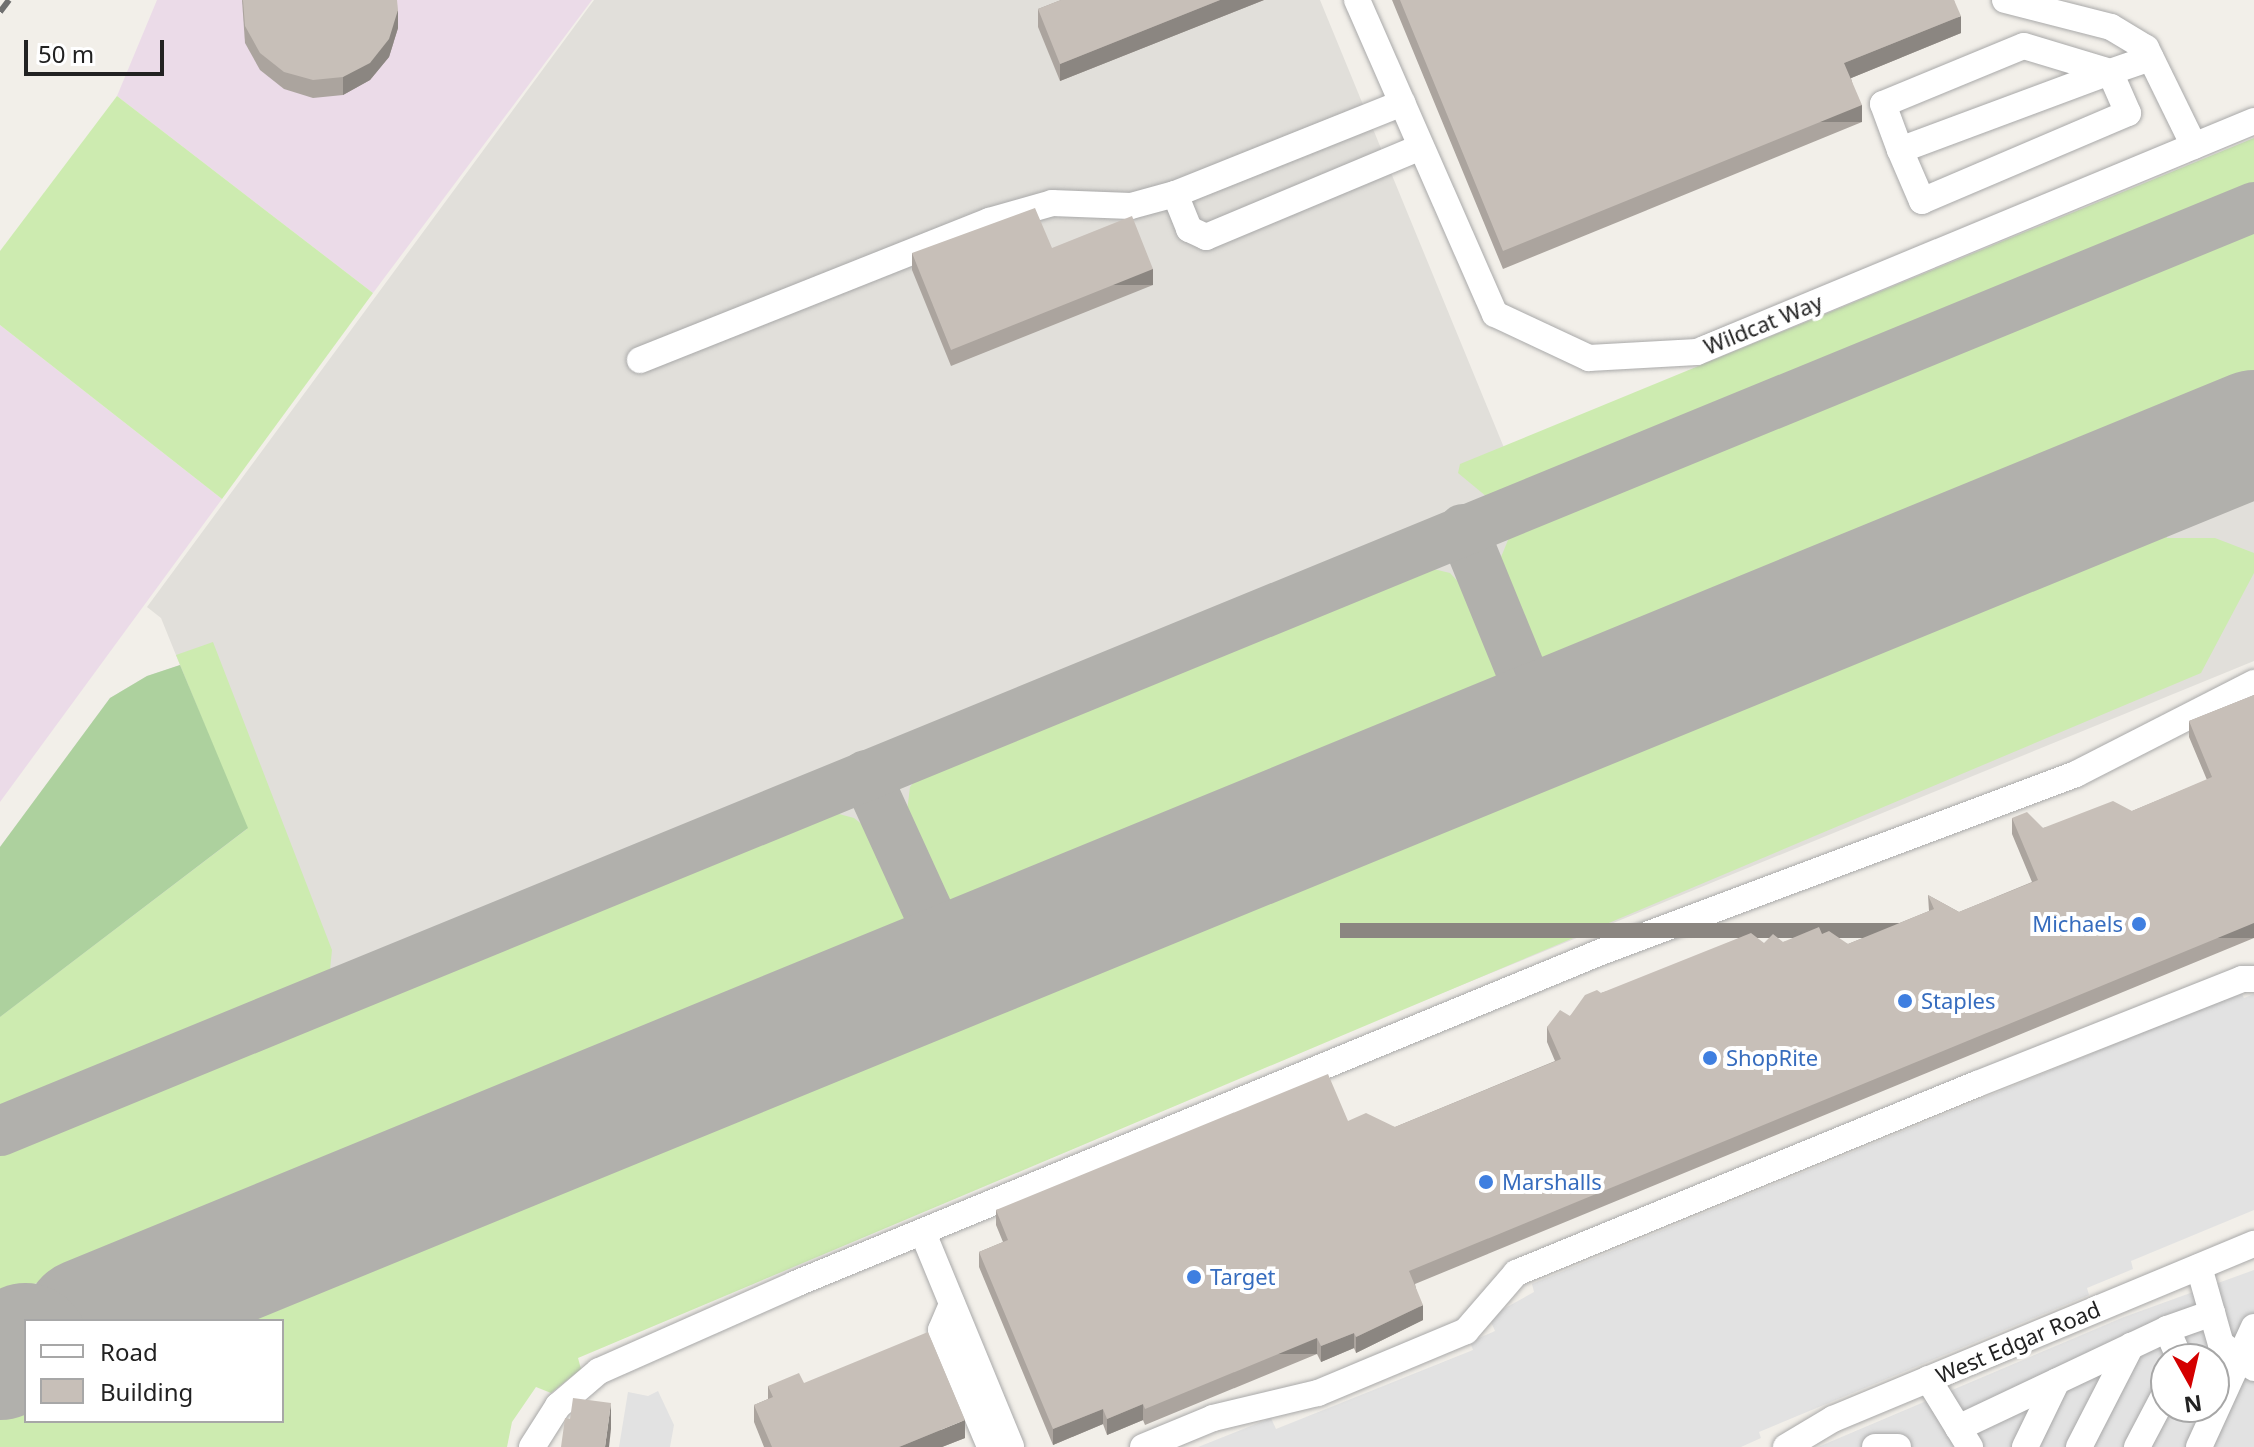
<!DOCTYPE html>
<html>
<head>
<meta charset="utf-8">
<style>
	body { margin:0 }
	#map { position:relative; width:2254px; height:1447px; overflow:hidden; background:#f2efe9; font-family:"Noto Sans",sans-serif }
	div>[style] { position:absolute }
	[style*='--x'] { left:calc(var(--x)*1px); top:calc(var(--y)*1px); width:calc(var(--w)*1px); rotate:calc(var(--a)*1deg) }
	.industrial>* { inset:0; background:#ebdbe8 }
	.airport>* { inset:0; background:#e1dfda }
	.grass>* { inset:0; background:#cdebb0 }
	.forest>* { inset:0; background:#add19e }
	.parking>* { inset:0; background:#e2e2e2 }
	.taxiway>* { height:50px; margin:-25px; padding:0 25px; transform-origin:25px; border-radius:25px; background:#b1b0ac }
	.runway>* { height:126px; margin:-63px; padding:0 63px; transform-origin:63px; border-radius:63px; background:#b1b0ac }
	.roads { filter:drop-shadow(0 0 2px #a9a9a9) drop-shadow(0 0 2px #a9a9a9) }
	.minor>* { height:26px; margin:-13px; padding:0 13px; transform-origin:13px; border-radius:13px; background:#fff }
	.rail>* { height:6px; margin-top:-3px; transform-origin:0; background:repeating-linear-gradient(90deg,#707070 0 16px,transparent 0 32px) }
	.wall>* { inset:0; background:#aba49e }
	.shaded-wall>* { inset:0; background:#8b8681; transform-origin:0 0 }
	.building>* { inset:0; background:#c7bfb8 }
	.dots>* { width:22px; height:22px; translate:-50% -50%; box-sizing:border-box; border:4px solid #fff; border-radius:50% }
	span { translate:-50% -50%; white-space:nowrap; text-align:center; line-height:1.15; -webkit-text-stroke:8px #fff; paint-order:stroke }
	.street-label { font-size:22px; color:#222 }
	.shop-label { font-size:22px; color:#366cbe }
	.right { translate:-100% -50%; text-align:right }
	.left { translate:0 -50%; text-align:left }
	.legend { position:absolute; left:24px; top:1319px; width:260px; height:104px; box-sizing:border-box; background:#fff; border:2px solid #a7a7a7; margin:0; padding:10px 14px; list-style:none; font-size:24px; color:#222 }
	.legend li { display:flex; align-items:center; gap:16px; height:40px }
	.legend b { width:40px; border:2px solid #a7a7a7 }
	.north { position:absolute; left:2150px; top:1343px; width:80px; height:80px; box-sizing:border-box; background:#fff; border:2px solid #a7a7a7; border-radius:50%; rotate:172deg; font-size:22px; font-weight:700; line-height:32px; text-align:center; color:#222 }
	.north::after { content:''; display:block; margin:auto; width:28px; height:36px; background:#d40000; clip-path:polygon(50% 0,100% 100%,50% 72%,0 100%) }
	.scale { position:absolute; left:24px; top:40px; width:140px; height:36px; box-sizing:border-box; border:4px solid #222; border-top:0; padding-left:10px; font-size:24px; line-height:28px; white-space:nowrap; color:#222; -webkit-text-stroke:6px #fff; paint-order:stroke }
</style>
</head>
<body>
<div id="map">
	<div class="industrial">
		<i style="clip-path:polygon(157px 0,592px 0,373px 293px,117px 96px)"></i>
		<i style="clip-path:polygon(0 325px,222px 499px,0 802px)"></i>
	</div>
	<div class="airport">
		<i style="clip-path:polygon(evenodd,594px 0,1320px 0,1507px 455px,2254px 148px,2254px 661px,1178px 1101px,352px 1447px,0 1447px,0 847px,110px 698px,147px 676px,180px 665px,161px 618px,147px 607px,594px 0,26px 1321px,282px 1321px,282px 1421px,26px 1421px,26px 1321px)"></i>
	</div>
	<div class="grass">
		<i style="clip-path:polygon(117px 96px,373px 293px,222px 499px,0 325px,0 251px)"></i>
		<i style="clip-path:polygon(2254px 138px,2254px 193px,1516px 497px,1487px 497px,1458px 473px,1460px 464px)"></i>
		<i style="clip-path:polygon(2254px 226px,2254px 373px,1546px 664px,1529px 649px,1499px 562px,1508px 540px,1524px 524px)"></i>
		<i style="clip-path:polygon(2162px 526px,2167px 538px,2215px 538px,2254px 553px,2254px 573px,2201px 673px,578px 1358px,581px 1369px,551px 1393px,536px 1387px,512px 1422px,507px 1447px,0 1447px,0 1413px,26px 1403px,26px 1421px,282px 1421px,282px 1321px,225px 1321px)"></i>
		<i style="clip-path:polygon(1421px 566px,1450px 573px,1466px 590px,1502px 682px,951px 908px,943px 906px,906px 820px,910px 787px,925px 768px)"></i>
		<i style="clip-path:polygon(213px 642px,332px 950px,330px 970px,318px 990px,0 1119px,0 1017px,247px 829px,176px 655px)"></i>
		<i style="clip-path:polygon(824px 810px,854px 818px,874px 834px,906px 912px,905px 927px,0 1298px,0 1151px)"></i>
	</div>
	<div class="forest">
		<i style="clip-path:polygon(180px 665px,248px 828px,0 1017px,0 847px,110px 698px,147px 676px)"></i>
	</div>
	<div class="parking">
		<i style="clip-path:polygon(2241px 992px,2244px 998px,2254px 994px,2254px 1210px,2131px 1261px,2133px 1269px,2087px 1288px,2089px 1295px,1759px 1432px,1761px 1438px,1741px 1447px,1198px 1447px,1271px 1418px,1276px 1429px,1473px 1350px,1470px 1342px,1495px 1331px,1489px 1317px,1534px 1292px,1532px 1284px)"></i>
		<i style="clip-path:polygon(evenodd,2254px 1270px,2254px 1447px,1818px 1447px,2124px 1317px,2254px 1270px,2166px 1359px,2214px 1359px,2214px 1407px,2166px 1407px,2166px 1359px)"></i>
		<i style="clip-path:polygon(658px 1391px,674px 1425px,670px 1447px,619px 1447px,628px 1392px,648px 1396px)"></i>
	</div>
	<div class="taxiway">
		<i style="--x:1463;--y:529;--w:212;--a:67.8"></i>
		<i style="--x:866;--y:775;--w:210;--a:65.5"></i>
		<i style="--x:0;--y:1131;--w:2436;--a:-22.29"></i>
	</div>
	<div class="runway">
		<i style="--x:87;--y:1321;--w:2342;--a:-22.28"></i>
		<i style="--x:0;--y:1357;--w:28;--a:-23"></i>
	</div>
	<div class="roads">
		<div class="minor">
			<i style="--x:1357;--y:0;--w:343;--a:66.3"></i>
			<i style="--x:1495;--y:314;--w:104;--a:25.1"></i>
			<i style="--x:1589;--y:358;--w:108;--a:-3.2"></i>
			<i style="--x:1697;--y:352;--w:603;--a:-22.52"></i>
			<i style="--x:2005;--y:0;--w:109;--a:14.3"></i>
			<i style="--x:2111;--y:27;--w:41;--a:31"></i>
			<i style="--x:2146;--y:48;--w:109;--a:63.9"></i>
			<i style="--x:1900;--y:150;--w:49;--a:-110.3"></i>
			<i style="--x:1883;--y:104;--w:152;--a:-22.4"></i>
			<i style="--x:2024;--y:46;--w:90;--a:16.8"></i>
			<i style="--x:2110;--y:72;--w:45;--a:66.3"></i>
			<i style="--x:2128;--y:113;--w:224;--a:156.9"></i>
			<i style="--x:1922;--y:201;--w:56;--a:-113.3"></i>
			<i style="--x:1900;--y:150;--w:224;--a:-20.4"></i>
			<i style="--x:2110;--y:72;--w:43;--a:-18.9"></i>
			<i style="--x:1175;--y:194;--w:38;--a:68"></i>
			<i style="--x:1189;--y:229;--w:19;--a:25"></i>
			<i style="--x:1206;--y:237;--w:233;--a:-22.7"></i>
			<i style="--x:640;--y:360;--w:376;--a:-21.7"></i>
			<i style="--x:989;--y:221;--w:66;--a:-15.9"></i>
			<i style="--x:1052;--y:203;--w:79;--a:2.2"></i>
			<i style="--x:1131;--y:206;--w:46;--a:-15.3"></i>
			<i style="--x:1175;--y:194;--w:245;--a:-21.8"></i>
			<i style="--x:923;--y:1233;--w:231;--a:67.6"></i>
			<i style="--x:2199;--y:1267;--w:80;--a:74.1"></i>
			<i style="--x:2221;--y:1344;--w:41;--a:36"></i>
			<i style="--x:952;--y:1304;--w:28;--a:113"></i>
			<i style="--x:941;--y:1330;--w:124;--a:67.2"></i>
			<i style="--x:2167;--y:1329;--w:48;--a:-19.6"></i>
			<i style="--x:1928;--y:1379;--w:80;--a:58.3"></i>
			<i style="--x:1958;--y:1428;--w:231;--a:-25.3"></i>
			<i style="--x:2167;--y:1329;--w:33;--a:67"></i>
			<i style="--x:532;--y:1447;--w:49;--a:-57.6"></i>
			<i style="--x:558;--y:1406;--w:54;--a:-40.5"></i>
			<i style="--x:599;--y:1371;--w:214;--a:-23.9"></i>
			<i style="--x:795;--y:1284;--w:872;--a:-22.39"></i>
			<i style="--x:1601;--y:952;--w:507;--a:-20.54"></i>
			<i style="--x:2076;--y:774;--w:200;--a:-27.1"></i>
			<i style="--x:1143;--y:1447;--w:76;--a:-22.5"></i>
			<i style="--x:1213;--y:1418;--w:108;--a:-13.4"></i>
			<i style="--x:1318;--y:1393;--w:160;--a:-22.7"></i>
			<i style="--x:1466;--y:1331;--w:77;--a:-49.2"></i>
			<i style="--x:1516;--y:1273;--w:498;--a:-22.3"></i>
			<i style="--x:1977;--y:1084;--w:285;--a:-21.6"></i>
			<i style="--x:2242;--y:979;--w:12;--a:0"></i>
			<i style="--x:1786;--y:1447;--w:55;--a:-30.8"></i>
			<i style="--x:1833;--y:1419;--w:456;--a:-22.6"></i>
			<i style="--x:1875;--y:1447;--w:23;--a:0"></i>
			<i style="--x:2025;--y:1447;--w:73;--a:-64.1"></i>
			<i style="--x:2079;--y:1447;--w:114;--a:-62.8"></i>
			<i style="--x:2137;--y:1447;--w:62;--a:-62.2"></i>
			<i style="--x:2199;--y:1447;--w:132;--a:-65.4"></i>
		</div>
	</div>
	<div class="rail">
		<i style="--x:0;--y:12;--w:15;--a:-53"></i>
	</div>
	<div class="wall">
		<i style="clip-path:polygon(242px 0,398px 28px,389px 57px,370px 80px,343px 95px,313px 98px,284px 89px,260px 70px,245px 43px)"></i>
		<i style="clip-path:polygon(1061px 0,1264px 0,1060px 81px,1038px 27px,1038px 9px)"></i>
		<i style="clip-path:polygon(1392px 0,1954px 0,1961px 33px,1851px 78px,1862px 122px,1503px 269px)"></i>
		<i style="clip-path:polygon(1052px 248px,1153px 285px,951px 366px,912px 270px,912px 253px)"></i>
		<i style="clip-path:polygon(2254px 695px,2254px 938px,1415px 1284px,1423px 1320px,1356px 1353px,1354px 1348px,1321px 1362px,1317px 1354px,1145px 1425px,1143px 1420px,1107px 1435px,1103px 1424px,1053px 1445px,979px 1267px,979px 1252px,1003px 1242px,996px 1225px,996px 1210px,1348px 1121px,1395px 1127px,1555px 1061px,1547px 1042px,1547px 1027px,1570px 1016px,1601px 993px,1764px 943px,1783px 942px,1822px 934px,1848px 944px,1929px 911px,1928px 895px,1959px 912px,2032px 882px,2012px 834px,2012px 818px,2043px 828px,2132px 811px,2207px 780px,2189px 737px,2189px 721px)"></i>
		<i style="clip-path:polygon(804px 1383px,965px 1438px,942px 1447px,764px 1447px,754px 1422px,754px 1405px,768px 1399px,768px 1386px)"></i>
	</div>
	<div class="shaded-wall">
		<i style="clip-path:polygon(1220px 0,1264px 0,1060px 81px,1060px 64px)"></i>
		<i style="clip-path:polygon(398px 10px,398px 28px,389px 57px,370px 80px,343px 95px,343px 77px)"></i>
		<i style="clip-path:polygon(1961px 16px,1961px 33px,1844px 81px,1844px 63px)"></i>
		<i style="left:1862px;top:105px;width:17px;height:388px;rotate:90deg"></i>
		<i style="left:1153px;top:269px;width:16px;height:218px;rotate:90deg"></i>
		<i style="left:2254px;top:923px;width:15px;height:914px;rotate:90deg"></i>
		<i style="clip-path:polygon(1423px 1305px,1423px 1320px,1356px 1353px,1356px 1337px)"></i>
		<i style="clip-path:polygon(1354px 1333px,1354px 1348px,1321px 1362px,1321px 1346px)"></i>
		<i style="left:1317px;top:1338px;width:16px;height:186px;rotate:90deg"></i>
		<i style="clip-path:polygon(611px 1403px,611px 1429px,609px 1447px,605px 1447px)"></i>
		<i style="clip-path:polygon(1143px 1404px,1143px 1420px,1107px 1435px,1107px 1419px)"></i>
		<i style="clip-path:polygon(1103px 1409px,1103px 1424px,1053px 1445px,1053px 1429px)"></i>
		<i style="clip-path:polygon(965px 1420px,965px 1438px,942px 1447px,899px 1447px)"></i>
	</div>
	<div class="building">
		<i style="clip-path:polygon(243px 0,397px 0,398px 10px,389px 39px,370px 63px,343px 77px,313px 80px,284px 72px,260px 53px,245px 26px)"></i>
		<i style="clip-path:polygon(1061px 0,1220px 0,1060px 64px,1038px 9px)"></i>
		<i style="clip-path:polygon(1400px 0,1954px 0,1961px 16px,1844px 63px,1862px 105px,1503px 251px)"></i>
		<i style="clip-path:polygon(1035px 208px,1052px 248px,1132px 216px,1153px 269px,951px 350px,912px 253px)"></i>
		<i style="clip-path:polygon(2254px 695px,2254px 923px,1409px 1271px,1423px 1305px,1356px 1337px,1354px 1333px,1321px 1346px,1317px 1338px,1145px 1409px,1143px 1404px,1107px 1419px,1103px 1409px,1053px 1429px,979px 1252px,1008px 1240px,996px 1210px,1328px 1074px,1348px 1121px,1366px 1113px,1395px 1127px,1561px 1059px,1547px 1027px,1560px 1010px,1570px 1016px,1585px 995px,1597px 990px,1601px 993px,1751px 933px,1764px 943px,1773px 934px,1783px 942px,1819px 927px,1822px 934px,1829px 931px,1848px 944px,1934px 909px,1928px 895px,1959px 912px,2038px 880px,2012px 818px,2027px 812px,2043px 828px,2113px 801px,2132px 811px,2212px 777px,2189px 721px)"></i>
		<i style="clip-path:polygon(928px 1332px,965px 1420px,899px 1447px,772px 1447px,754px 1405px,773px 1397px,768px 1386px,799px 1373px,804px 1383px)"></i>
		<i style="clip-path:polygon(573px 1398px,611px 1403px,605px 1447px,561px 1447px,565px 1418px,570px 1419px)"></i>
	</div>
	<div class="dots">
		<i style="left:2139px;top:924px;background:#3f7fe0"></i>
		<i style="left:1905px;top:1001px;background:#3f7fe0"></i>
		<i style="left:1710px;top:1058px;background:#3f7fe0"></i>
		<i style="left:1486px;top:1182px;background:#3f7fe0"></i>
		<i style="left:1194px;top:1277px;background:#3f7fe0"></i>
	</div>
	<div class="street-label">
		<span style="left:1763px;top:324px;rotate:-22deg">Wildcat Way</span>
		<span style="left:2018px;top:1342px;rotate:-23deg">West Edgar Road</span>
	</div>
	<div class="shop-label">
		<span class="right" style="left:2123px;top:924px">Michaels</span>
		<span class="left" style="left:1921px;top:1001px">Staples</span>
		<span class="left" style="left:1726px;top:1058px">ShopRite</span>
		<span class="left" style="left:1502px;top:1182px">Marshalls</span>
		<span class="left" style="left:1210px;top:1277px">Target</span>
	</div>
	<ul class="legend">
	<li><b style="height:10px;background:#fff"></b>Road</li>
	<li><b style="height:22px;background:#c7bfb8"></b>Building</li>
	</ul>
	<div class="north">N</div>
	<div class="scale">50 m</div>
</div>
</body>
</html>
